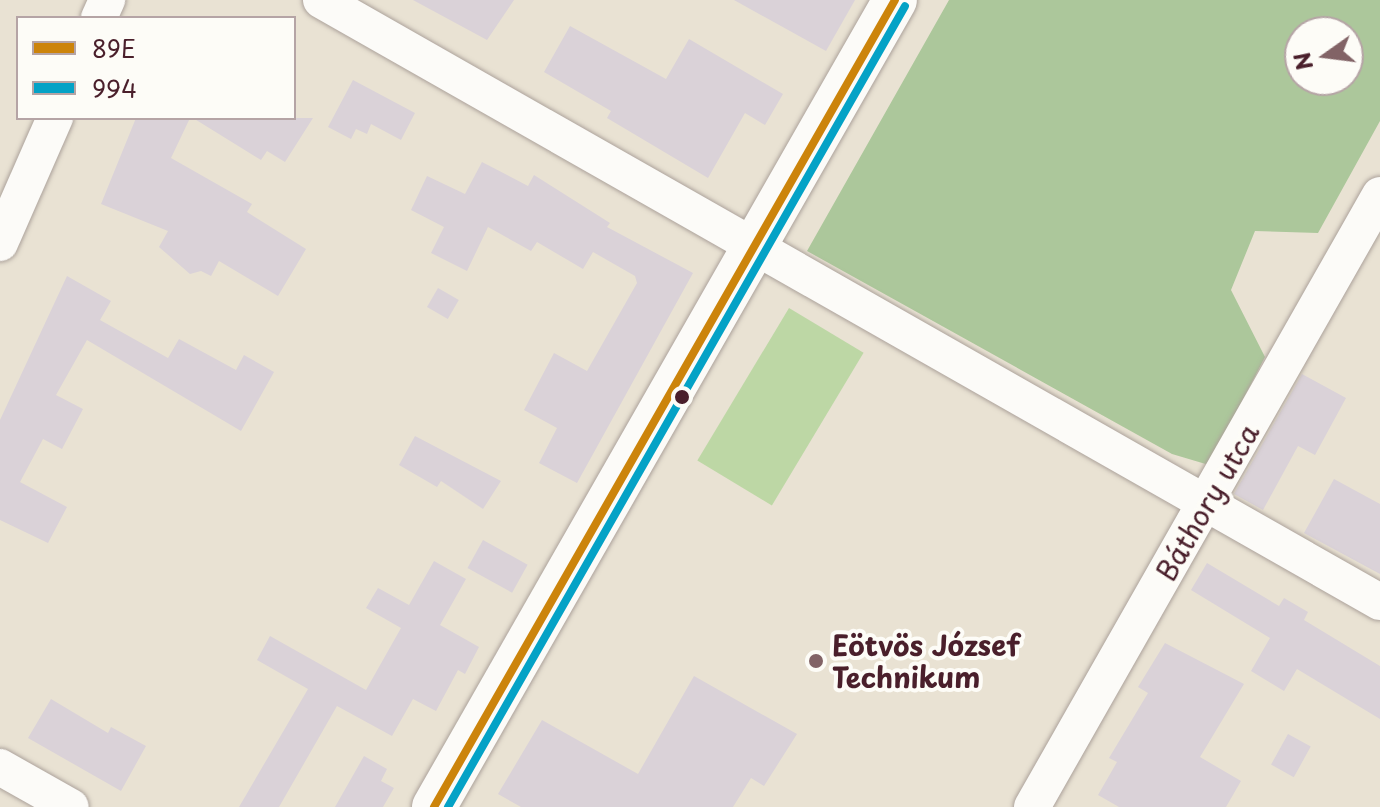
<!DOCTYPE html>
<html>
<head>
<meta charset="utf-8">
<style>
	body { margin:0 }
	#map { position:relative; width:1380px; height:807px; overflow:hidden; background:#e9e2d3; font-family:"Playpen Sans",sans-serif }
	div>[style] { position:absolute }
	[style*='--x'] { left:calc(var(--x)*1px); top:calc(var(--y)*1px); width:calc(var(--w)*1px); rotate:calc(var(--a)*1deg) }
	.green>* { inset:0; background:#bdd7a5; transform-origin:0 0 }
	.forest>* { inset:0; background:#acc79b }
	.building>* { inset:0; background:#dad2d8; transform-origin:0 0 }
	.roads { filter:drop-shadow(0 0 2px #aca29b) drop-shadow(0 0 2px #aca29b) }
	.minor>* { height:36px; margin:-18px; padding:0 18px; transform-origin:18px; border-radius:18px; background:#fcfbf8 }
	.tertiary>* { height:44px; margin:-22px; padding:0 22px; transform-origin:22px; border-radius:22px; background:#fcfbf8 }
	.bus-1>* { height:8px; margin:-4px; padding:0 4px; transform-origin:4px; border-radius:4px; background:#cc840b }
	.bus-2>* { height:8px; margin:-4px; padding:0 4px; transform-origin:4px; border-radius:4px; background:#04a2c6 }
	.dots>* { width:22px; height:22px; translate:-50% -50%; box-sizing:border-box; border:4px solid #fdfcf7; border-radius:50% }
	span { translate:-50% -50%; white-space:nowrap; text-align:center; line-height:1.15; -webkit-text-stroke:8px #fdfcf7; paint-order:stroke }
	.street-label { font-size:28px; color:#4a1f2b }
	.poi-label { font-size:28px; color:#4a1f2b; font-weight:700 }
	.left { translate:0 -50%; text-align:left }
	.legend { position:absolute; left:16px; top:16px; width:280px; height:104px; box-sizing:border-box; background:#fdfcf7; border:2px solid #b5a4a5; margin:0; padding:10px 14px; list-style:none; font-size:24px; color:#4a1f2b }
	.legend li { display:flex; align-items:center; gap:16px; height:40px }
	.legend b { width:40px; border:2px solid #b5a4a5 }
	.north { position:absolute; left:1284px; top:16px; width:80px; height:80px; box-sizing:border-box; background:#fdfcf7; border:2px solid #b5a4a5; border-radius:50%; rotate:256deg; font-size:22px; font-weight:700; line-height:32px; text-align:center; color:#4a1f2b }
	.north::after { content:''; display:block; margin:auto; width:28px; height:36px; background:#826366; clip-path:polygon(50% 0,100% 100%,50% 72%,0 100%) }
</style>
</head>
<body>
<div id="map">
	<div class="green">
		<i style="left:789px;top:308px;width:87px;height:178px;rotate:31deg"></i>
	</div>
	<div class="forest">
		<i style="clip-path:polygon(evenodd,949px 0,1380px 0,1380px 121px,1318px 233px,1255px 231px,1231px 290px,1265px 357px,1209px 465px,1172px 454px,807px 251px,949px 0,1300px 32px,1348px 32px,1348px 80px,1300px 80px,1300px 32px)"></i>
	</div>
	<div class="building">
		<i style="clip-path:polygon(413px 0,514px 0,487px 40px)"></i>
		<i style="clip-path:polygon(734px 0,855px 0,826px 51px)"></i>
		<i style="clip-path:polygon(570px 26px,666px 79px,689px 39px,783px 94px,765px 125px,745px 113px,708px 178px,607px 118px,611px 111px,544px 72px)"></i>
		<i style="clip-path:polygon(353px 80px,415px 113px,401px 140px,371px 124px,367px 134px,356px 129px,351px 139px,328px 127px)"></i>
		<i style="clip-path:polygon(136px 118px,190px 118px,171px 158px,252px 204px,247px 212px,306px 249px,278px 296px,219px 261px,211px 276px,201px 271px,190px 274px,159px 247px,168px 231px,101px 204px)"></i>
		<i style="clip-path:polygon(193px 118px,313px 118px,285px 162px,267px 151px,261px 160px)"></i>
		<i style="clip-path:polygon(482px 162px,528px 186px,534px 175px,610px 223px,607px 227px,693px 273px,577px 483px,539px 463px,557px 428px,524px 410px,554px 353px,587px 371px,637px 283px,635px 276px,593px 252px,583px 269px,537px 242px,531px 251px,488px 227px,467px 271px,431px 253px,444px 227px,411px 210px,427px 176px,465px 194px)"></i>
		<i style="clip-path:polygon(67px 276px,111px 301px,100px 320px,168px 358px,179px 339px,236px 370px,244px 355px,274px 372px,241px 431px,87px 340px,56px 395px,83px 409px,62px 449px,43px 439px,20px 482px,67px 507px,48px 543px,0 520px,0 420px)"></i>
		<i style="left:438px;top:288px;width:24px;height:22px;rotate:30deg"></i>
		<i style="clip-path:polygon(1302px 374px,1346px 398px,1315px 455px,1298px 446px,1263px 510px,1234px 494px)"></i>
		<i style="clip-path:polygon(415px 436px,501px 481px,483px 509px,441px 481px,437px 487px,399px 465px)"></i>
		<i style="clip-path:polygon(1334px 479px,1380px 504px,1380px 574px,1304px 533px)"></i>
		<i style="left:483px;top:540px;width:51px;height:32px;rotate:29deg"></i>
		<i style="clip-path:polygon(434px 561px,466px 579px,440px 625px,479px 647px,465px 674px,458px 670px,436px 711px,413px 699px,392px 736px,337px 706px,279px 807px,239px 807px,308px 689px,257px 660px,270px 636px,366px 690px,401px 628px,366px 608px,378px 588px,409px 605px)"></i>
		<i style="clip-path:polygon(1207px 563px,1279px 606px,1284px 598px,1308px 612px,1304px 620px,1380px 666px,1380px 719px,1297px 669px,1284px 691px,1251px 671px,1270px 638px,1191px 590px)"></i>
		<i style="clip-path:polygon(1165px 643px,1244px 684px,1200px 757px,1241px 781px,1226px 807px,1119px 807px,1098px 795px,1117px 762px,1109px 758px,1148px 693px,1138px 687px)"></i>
		<i style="clip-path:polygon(694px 676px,797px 734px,764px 786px,751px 778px,733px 807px,521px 807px,498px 794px,542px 720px,638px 774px)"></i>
		<i style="clip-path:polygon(51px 699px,108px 733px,111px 727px,146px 746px,121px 791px,28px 738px)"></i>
		<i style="left:1288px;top:734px;width:26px;height:35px;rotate:29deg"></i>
		<i style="clip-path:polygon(364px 756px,387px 769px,381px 781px,394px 788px,383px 807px,335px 807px)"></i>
	</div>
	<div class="roads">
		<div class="minor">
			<i style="--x:321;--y:0;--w:1218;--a:29.62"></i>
			<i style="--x:99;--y:18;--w:20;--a:-66"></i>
			<i style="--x:0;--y:243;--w:137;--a:-66.3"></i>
			<i style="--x:0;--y:767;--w:81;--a:29.4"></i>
			<i style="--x:1032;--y:807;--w:704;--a:-60.38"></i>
		</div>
		<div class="tertiary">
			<i style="--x:434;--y:807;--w:929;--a:-60.26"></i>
		</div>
	</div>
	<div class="bus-1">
		<i style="--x:434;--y:807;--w:929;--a:-60.26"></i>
	</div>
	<div class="bus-2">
		<i style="--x:448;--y:807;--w:922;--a:-60.29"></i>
	</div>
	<div class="dots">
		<i style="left:682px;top:397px;background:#4a1f2b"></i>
		<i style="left:816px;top:661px;background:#826366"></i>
	</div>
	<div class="street-label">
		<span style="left:1207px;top:502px;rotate:-60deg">Báthory utca</span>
	</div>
	<div class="poi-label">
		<span class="left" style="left:832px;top:661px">Eötvös József<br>Technikum</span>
	</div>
	<ul class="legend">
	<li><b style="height:10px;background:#cc840b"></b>89E</li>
	<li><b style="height:10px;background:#04a2c6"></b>994</li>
	</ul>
	<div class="north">N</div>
</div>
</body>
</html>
